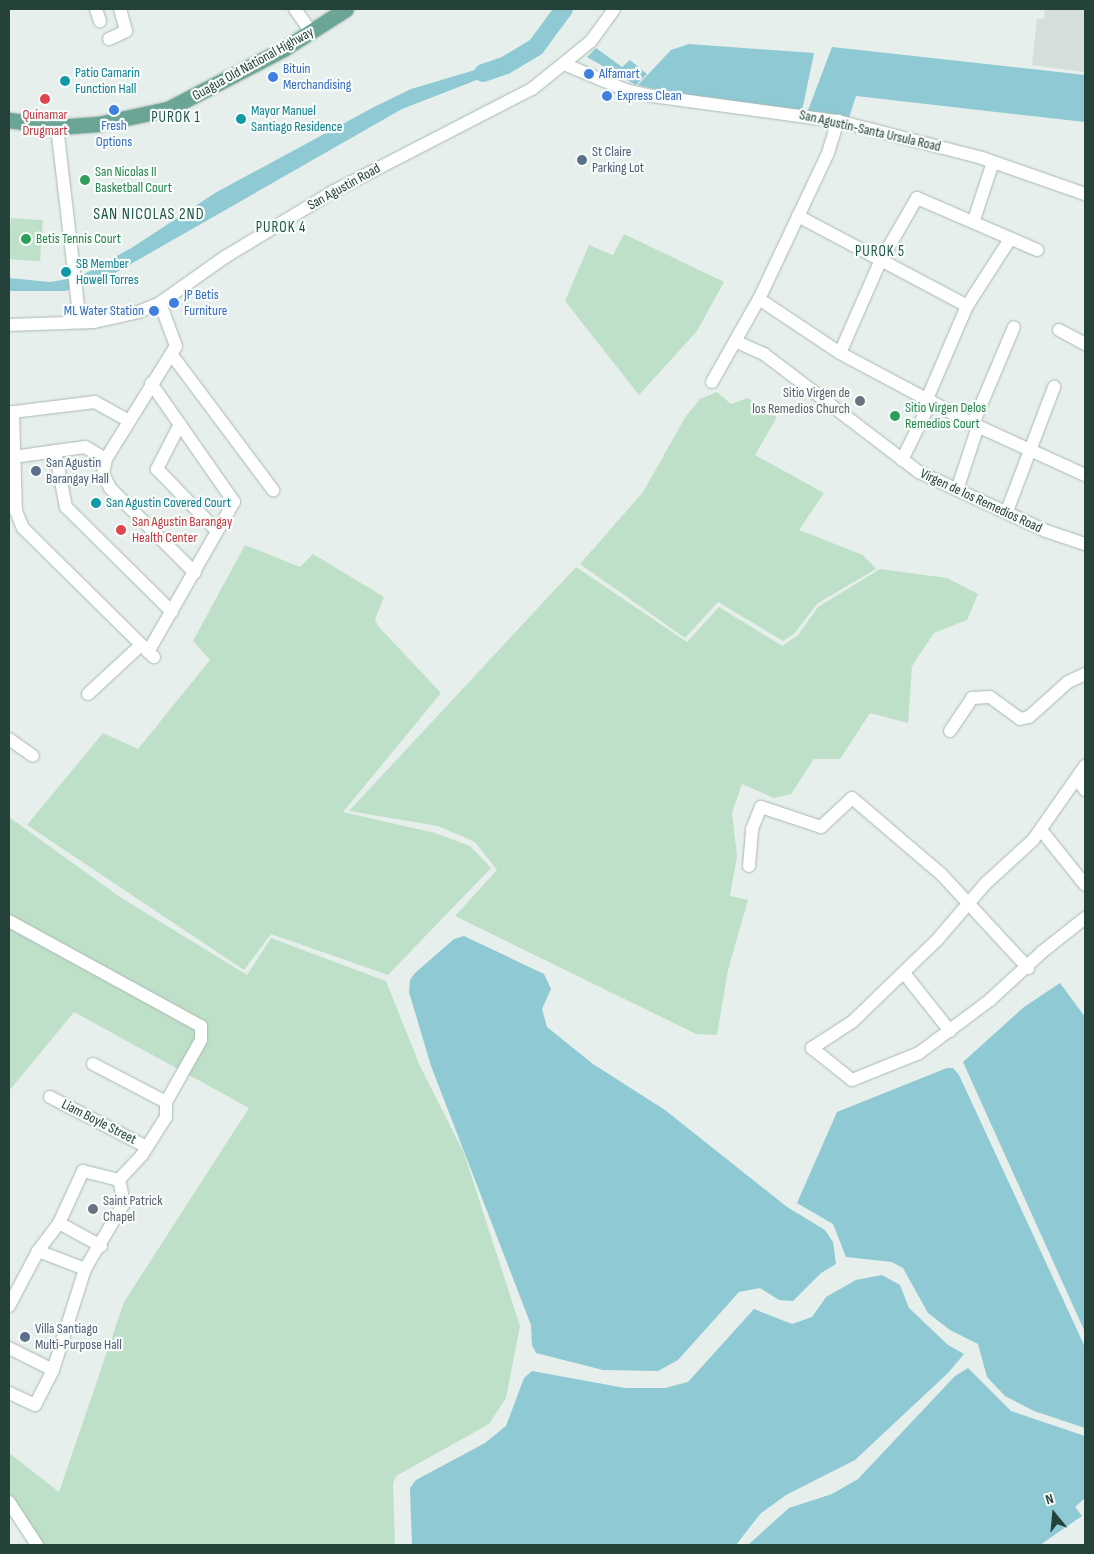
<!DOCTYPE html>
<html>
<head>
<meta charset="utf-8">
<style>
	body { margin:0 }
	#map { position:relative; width:1094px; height:1554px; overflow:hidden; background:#e6efeb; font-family:"Sofia Sans Condensed",sans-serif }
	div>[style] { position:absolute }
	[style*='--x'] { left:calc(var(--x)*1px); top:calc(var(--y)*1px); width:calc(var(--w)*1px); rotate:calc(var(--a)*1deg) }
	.built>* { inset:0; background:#d4dfda }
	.green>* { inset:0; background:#bfe0c8; transform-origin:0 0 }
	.water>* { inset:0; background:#8ec9d4 }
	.river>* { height:18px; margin:-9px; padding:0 9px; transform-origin:9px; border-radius:9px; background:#8ec9d4 }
	.roads { filter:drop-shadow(0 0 1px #a8b8b2) drop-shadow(0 0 1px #a8b8b2) }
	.minor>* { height:12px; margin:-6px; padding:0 6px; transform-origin:6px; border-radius:6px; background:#fff }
	.major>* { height:15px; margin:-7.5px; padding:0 7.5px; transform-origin:7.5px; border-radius:7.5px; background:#6aa596 }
	.dots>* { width:14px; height:14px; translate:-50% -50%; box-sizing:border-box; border:2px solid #f7fbf9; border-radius:50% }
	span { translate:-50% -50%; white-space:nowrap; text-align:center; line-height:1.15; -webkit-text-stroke:4.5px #f7fbf9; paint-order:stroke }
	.street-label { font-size:14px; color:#24423a }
	.shop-label { font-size:14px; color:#366cbe }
	.left { translate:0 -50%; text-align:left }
	.right { translate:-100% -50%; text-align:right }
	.culture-label { font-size:14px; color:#0d838f }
	.health-label { font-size:14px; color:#be3a42 }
	.service-label { font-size:14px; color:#4e5e75 }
	.leisure-label { font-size:14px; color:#27864d }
	.worship-label { font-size:14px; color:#5b616d }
	.neighbourhood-label { font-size:15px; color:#1f5548; letter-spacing:1px }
	.quarter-label { font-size:16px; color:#1f5548; letter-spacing:1px }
	.frame { position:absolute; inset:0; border:10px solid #24423a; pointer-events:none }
	.north { position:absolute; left:1029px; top:1489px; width:50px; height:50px; -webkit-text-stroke:4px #f7fbf9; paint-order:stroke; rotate:343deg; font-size:14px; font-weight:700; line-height:20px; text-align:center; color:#24423a }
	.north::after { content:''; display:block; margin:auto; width:18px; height:22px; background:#24423a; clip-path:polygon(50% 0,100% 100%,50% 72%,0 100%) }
</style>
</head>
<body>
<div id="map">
	<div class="built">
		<i style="clip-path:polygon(1045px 9px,1085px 9px,1085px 72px,1032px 65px,1037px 19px,1044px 19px)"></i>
	</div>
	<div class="green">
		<i style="left:11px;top:218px;width:32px;height:41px;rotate:4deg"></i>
		<i style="clip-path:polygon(624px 234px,724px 282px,697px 331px,639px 395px,565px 301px,589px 245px,613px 255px)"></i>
		<i style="clip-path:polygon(717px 392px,731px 404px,748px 398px,777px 417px,755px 455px,824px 493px,799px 530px,863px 555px,876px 569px,818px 603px,794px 634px,783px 641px,718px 602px,685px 638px,580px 564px,643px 492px,686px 416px,700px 399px)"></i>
		<i style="clip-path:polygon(245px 545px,300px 567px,313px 554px,384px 597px,375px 619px,378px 626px,441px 693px,343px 812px,435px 833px,470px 846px,491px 868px,388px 975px,271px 934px,244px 970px,27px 825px,103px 733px,138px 749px,210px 660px,193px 641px)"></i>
		<i style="clip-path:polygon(576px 567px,687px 642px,719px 607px,782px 646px,798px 635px,818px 607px,880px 569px,947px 578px,978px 594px,967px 620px,934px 633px,912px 666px,908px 723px,870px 713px,840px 759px,814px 759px,791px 794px,774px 798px,742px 784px,732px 813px,737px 856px,730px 896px,748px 900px,728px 970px,717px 1035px,696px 1034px,455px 916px,497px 870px,475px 842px,438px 826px,349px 811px)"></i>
		<i style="clip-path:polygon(9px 817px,120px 897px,247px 975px,271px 938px,386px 981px,420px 1066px,464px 1153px,520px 1326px,506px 1398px,489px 1424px,396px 1476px,393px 1484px,395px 1545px,41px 1545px,9px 1495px,9px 1453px,59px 1492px,124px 1302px,249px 1108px,74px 1012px,9px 1091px)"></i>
	</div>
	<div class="water">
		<i style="clip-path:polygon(689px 44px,814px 53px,802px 111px,675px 94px,638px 85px,671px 50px)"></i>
		<i style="clip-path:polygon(832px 47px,1085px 75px,1085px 122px,856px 96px,849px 118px,807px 113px)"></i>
		<i style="clip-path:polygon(596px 48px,622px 67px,630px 60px,647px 74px,636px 85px,587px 57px)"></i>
		<i style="clip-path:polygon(502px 62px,505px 69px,402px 109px,108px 277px,65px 291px,9px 291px,9px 278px,50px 282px,79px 277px,133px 247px,215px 193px,374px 107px,411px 89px)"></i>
		<i style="clip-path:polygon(464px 936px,544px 974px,551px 989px,542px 1009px,547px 1027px,593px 1064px,665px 1110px,787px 1207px,825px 1230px,833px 1242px,836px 1264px,821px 1273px,793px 1301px,779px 1300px,760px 1288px,739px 1292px,678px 1360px,658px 1371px,603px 1370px,536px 1353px,532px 1345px,531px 1325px,431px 1066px,409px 992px,410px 980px,415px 973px,454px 939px)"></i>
		<i style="clip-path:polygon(1060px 983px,1085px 1017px,1085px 1332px,963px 1062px,1024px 1007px)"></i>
		<i style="clip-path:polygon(947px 1068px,953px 1068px,959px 1075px,1085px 1347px,1085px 1428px,1034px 1411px,1005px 1396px,987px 1377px,978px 1344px,950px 1330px,928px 1313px,903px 1268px,892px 1262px,846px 1257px,833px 1224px,797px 1203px,837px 1112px)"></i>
		<i style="clip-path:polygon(882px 1275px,900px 1285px,909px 1308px,948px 1345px,964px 1354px,948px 1373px,855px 1460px,786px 1495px,760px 1514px,736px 1545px,412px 1545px,410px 1488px,416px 1480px,485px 1443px,506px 1426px,524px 1378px,532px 1371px,625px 1388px,665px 1388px,688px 1382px,754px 1309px,792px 1324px,812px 1317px,826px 1297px,856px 1280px)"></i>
		<i style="clip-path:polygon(968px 1368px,1011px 1411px,1085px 1436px,1085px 1498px,1075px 1507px,1082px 1516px,1040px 1545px,748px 1545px,789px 1508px,832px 1494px,858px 1479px,955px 1376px)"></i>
	</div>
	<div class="river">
		<i style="--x:483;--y:73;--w:24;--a:-19"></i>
		<i style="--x:506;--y:65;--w:35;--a:-31"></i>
		<i style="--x:536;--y:47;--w:47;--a:-53.6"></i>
	</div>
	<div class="roads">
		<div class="minor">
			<i style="--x:96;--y:9;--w:13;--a:72"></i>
			<i style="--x:295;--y:9;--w:28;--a:55"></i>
			<i style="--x:109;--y:39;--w:19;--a:-25"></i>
			<i style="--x:126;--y:31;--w:23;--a:-105"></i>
			<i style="--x:564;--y:64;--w:67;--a:22.8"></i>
			<i style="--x:626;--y:90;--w:27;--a:13"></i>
			<i style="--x:652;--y:96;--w:188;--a:7.7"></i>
			<i style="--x:838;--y:121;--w:149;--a:14.4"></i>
			<i style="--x:982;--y:158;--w:109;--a:19.3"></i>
			<i style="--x:57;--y:127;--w:196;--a:83.3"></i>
			<i style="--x:798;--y:216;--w:191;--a:28"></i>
			<i style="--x:974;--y:220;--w:61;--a:-71.9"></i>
			<i style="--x:759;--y:299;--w:97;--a:33.7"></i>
			<i style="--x:840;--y:353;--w:151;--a:28.1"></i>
			<i style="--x:973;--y:424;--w:123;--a:24.5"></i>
			<i style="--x:160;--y:303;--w:46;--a:69.6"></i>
			<i style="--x:176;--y:346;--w:133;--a:121.8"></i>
			<i style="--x:106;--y:459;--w:15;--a:101"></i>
			<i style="--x:103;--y:474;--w:16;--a:63"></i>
			<i style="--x:110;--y:488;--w:120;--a:45"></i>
			<i style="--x:9;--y:325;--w:85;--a:-2"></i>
			<i style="--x:94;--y:322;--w:45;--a:-12.8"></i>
			<i style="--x:138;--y:312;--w:24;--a:-22"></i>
			<i style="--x:160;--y:303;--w:80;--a:-35.3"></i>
			<i style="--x:225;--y:257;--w:127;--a:-31.2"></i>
			<i style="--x:334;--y:191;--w:223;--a:-27.3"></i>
			<i style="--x:532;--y:89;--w:76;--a:-39.1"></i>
			<i style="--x:591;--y:41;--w:39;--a:-54"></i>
			<i style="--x:1059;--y:330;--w:30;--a:28"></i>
			<i style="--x:737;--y:342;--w:30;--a:24"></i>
			<i style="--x:764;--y:354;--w:195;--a:37.3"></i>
			<i style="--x:919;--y:472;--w:140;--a:24.9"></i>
			<i style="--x:1046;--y:531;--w:41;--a:18.4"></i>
			<i style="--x:840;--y:353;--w:99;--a:-66.3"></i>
			<i style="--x:880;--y:262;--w:74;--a:-60"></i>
			<i style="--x:917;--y:198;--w:131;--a:23.4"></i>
			<i style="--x:172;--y:355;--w:169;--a:53.2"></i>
			<i style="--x:712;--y:382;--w:95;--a:-60.5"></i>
			<i style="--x:759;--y:299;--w:161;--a:-64.7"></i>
			<i style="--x:828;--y:153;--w:34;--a:-73"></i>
			<i style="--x:927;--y:399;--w:101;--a:-66.7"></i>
			<i style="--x:967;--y:306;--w:80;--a:-57.3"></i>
			<i style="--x:129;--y:421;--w:39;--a:-151"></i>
			<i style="--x:95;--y:402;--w:83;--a:173"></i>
			<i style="--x:13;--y:412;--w:99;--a:88.3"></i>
			<i style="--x:16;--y:511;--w:18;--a:68"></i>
			<i style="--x:23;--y:528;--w:184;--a:44.6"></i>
			<i style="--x:180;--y:424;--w:51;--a:117.1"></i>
			<i style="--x:157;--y:469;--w:86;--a:45.9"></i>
			<i style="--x:973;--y:424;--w:105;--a:-67.1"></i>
			<i style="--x:55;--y:451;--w:57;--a:78.9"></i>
			<i style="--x:66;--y:507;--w:149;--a:44.7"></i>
			<i style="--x:13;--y:457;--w:73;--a:-7.9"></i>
			<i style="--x:85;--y:447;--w:24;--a:30"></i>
			<i style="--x:902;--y:460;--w:66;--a:-63.8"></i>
			<i style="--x:957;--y:490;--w:67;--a:-71.8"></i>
			<i style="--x:1007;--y:511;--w:133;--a:-69.2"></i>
			<i style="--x:148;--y:652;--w:173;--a:-60.2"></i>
			<i style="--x:234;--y:502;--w:145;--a:-124.9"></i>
			<i style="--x:88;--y:694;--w:72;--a:-42.8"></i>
			<i style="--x:950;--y:731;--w:40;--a:-56"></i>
			<i style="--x:972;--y:698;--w:18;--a:-3"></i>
			<i style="--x:990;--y:697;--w:37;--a:36"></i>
			<i style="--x:1020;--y:719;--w:9;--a:-13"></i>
			<i style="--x:1029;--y:717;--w:52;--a:-41.9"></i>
			<i style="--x:1068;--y:682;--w:19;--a:-25"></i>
			<i style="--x:9;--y:739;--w:29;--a:35"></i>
			<i style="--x:1085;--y:766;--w:90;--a:125.1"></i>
			<i style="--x:1033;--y:840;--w:64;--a:137.5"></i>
			<i style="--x:986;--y:883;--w:75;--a:130.7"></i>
			<i style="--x:937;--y:940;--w:118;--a:136"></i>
			<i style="--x:852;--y:1022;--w:48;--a:147"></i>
			<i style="--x:812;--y:1048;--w:51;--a:38.7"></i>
			<i style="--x:852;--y:1080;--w:72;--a:-21.9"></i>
			<i style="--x:919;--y:1053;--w:89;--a:-36.7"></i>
			<i style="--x:990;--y:1000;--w:71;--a:-42.7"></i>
			<i style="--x:1042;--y:952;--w:55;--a:-38.3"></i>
			<i style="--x:1077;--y:779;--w:14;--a:54"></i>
			<i style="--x:1041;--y:830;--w:70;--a:51.3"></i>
			<i style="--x:749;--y:866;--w:37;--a:-85"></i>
			<i style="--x:752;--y:829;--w:24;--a:-68"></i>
			<i style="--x:761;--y:807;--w:63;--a:18.4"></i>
			<i style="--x:821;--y:827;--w:42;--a:-43.1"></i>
			<i style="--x:852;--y:798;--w:118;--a:40.5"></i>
			<i style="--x:942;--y:875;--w:127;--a:47.2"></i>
			<i style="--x:9;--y:921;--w:219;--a:28.7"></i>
			<i style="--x:201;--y:1026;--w:14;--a:90"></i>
			<i style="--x:201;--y:1040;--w:71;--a:119.4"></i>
			<i style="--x:166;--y:1102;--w:15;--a:90"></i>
			<i style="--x:166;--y:1117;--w:45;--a:122.3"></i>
			<i style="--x:142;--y:1155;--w:34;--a:133"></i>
			<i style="--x:904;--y:973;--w:74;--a:51.6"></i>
			<i style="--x:93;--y:1064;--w:82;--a:27.5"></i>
			<i style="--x:50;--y:1097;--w:109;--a:27.3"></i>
			<i style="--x:59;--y:1223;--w:48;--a:28.7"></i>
			<i style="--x:38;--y:1251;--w:50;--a:21"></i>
			<i style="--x:9;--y:1306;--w:62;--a:-62.2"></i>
			<i style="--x:38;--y:1251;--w:35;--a:-53"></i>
			<i style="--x:59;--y:1223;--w:57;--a:-65.2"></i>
			<i style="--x:83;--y:1171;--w:37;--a:14"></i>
			<i style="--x:9;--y:1348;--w:49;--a:26.6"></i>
			<i style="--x:53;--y:1370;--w:39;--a:117"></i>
			<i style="--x:35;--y:1405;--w:29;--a:-155"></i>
			<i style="--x:53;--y:1370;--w:106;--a:-72.4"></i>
			<i style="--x:85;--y:1269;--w:77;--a:-59.4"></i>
			<i style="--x:124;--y:1203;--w:24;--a:-102"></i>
			<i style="--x:9;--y:1502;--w:51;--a:56.9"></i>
		</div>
		<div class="major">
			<i style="--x:9;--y:120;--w:49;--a:8.3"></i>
			<i style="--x:57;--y:127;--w:41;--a:-4.2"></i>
			<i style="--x:98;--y:124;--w:72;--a:-12.1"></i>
			<i style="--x:168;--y:109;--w:132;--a:-27.5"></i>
			<i style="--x:285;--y:48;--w:72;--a:-32.6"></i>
		</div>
	</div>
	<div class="dots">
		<i style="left:589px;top:74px;background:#3f7fe0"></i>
		<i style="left:273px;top:77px;background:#3f7fe0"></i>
		<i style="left:65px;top:81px;background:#0f9aa8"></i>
		<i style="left:607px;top:96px;background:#3f7fe0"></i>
		<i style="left:45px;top:99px;background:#e0444e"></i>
		<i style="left:114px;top:110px;background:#3f7fe0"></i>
		<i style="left:241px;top:119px;background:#0f9aa8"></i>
		<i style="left:582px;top:160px;background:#5c6f8a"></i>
		<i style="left:85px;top:180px;background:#2e9e5b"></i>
		<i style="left:26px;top:239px;background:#2e9e5b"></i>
		<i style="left:66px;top:272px;background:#0f9aa8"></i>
		<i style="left:174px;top:303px;background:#3f7fe0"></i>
		<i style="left:154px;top:311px;background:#3f7fe0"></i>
		<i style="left:860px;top:401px;background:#6b7280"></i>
		<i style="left:895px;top:416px;background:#2e9e5b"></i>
		<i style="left:36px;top:471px;background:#5c6f8a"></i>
		<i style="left:96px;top:503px;background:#0f9aa8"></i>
		<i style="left:121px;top:530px;background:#e0444e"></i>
		<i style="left:93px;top:1209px;background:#6b7280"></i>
		<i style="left:25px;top:1337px;background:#5c6f8a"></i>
	</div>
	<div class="street-label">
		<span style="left:253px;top:64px;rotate:-29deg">Guagua Old National Highway</span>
		<span style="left:870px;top:131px;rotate:13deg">San Agustin-Santa Ursula Road</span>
		<span style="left:344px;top:187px;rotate:-29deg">San Agustin Road</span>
		<span style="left:981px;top:501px;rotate:25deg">Virgen de los Remedios Road</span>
		<span style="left:99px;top:1122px;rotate:27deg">Liam Boyle Street</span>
	</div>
	<div class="shop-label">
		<span class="left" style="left:283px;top:77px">Bituin<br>Merchandising</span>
		<span class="left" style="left:599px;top:74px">Alfamart</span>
		<span class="left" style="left:617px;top:96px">Express Clean</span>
		<span style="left:114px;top:134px">Fresh<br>Options</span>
		<span class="left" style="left:184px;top:303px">JP Betis<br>Furniture</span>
		<span class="right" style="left:144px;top:311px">ML Water Station</span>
	</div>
	<div class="culture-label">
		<span class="left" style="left:75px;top:81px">Patio Camarin<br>Function Hall</span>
		<span class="left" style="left:251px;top:119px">Mayor Manuel<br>Santiago Residence</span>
		<span class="left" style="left:76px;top:272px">SB Member<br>Howell Torres</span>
		<span class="left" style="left:106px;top:503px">San Agustin Covered Court</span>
	</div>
	<div class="health-label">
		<span style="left:45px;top:123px">Quinamar<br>Drugmart</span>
		<span class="left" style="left:132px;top:530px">San Agustin Barangay<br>Health Center</span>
	</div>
	<div class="service-label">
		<span class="left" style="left:592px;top:160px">St Claire<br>Parking Lot</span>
		<span class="left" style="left:46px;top:471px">San Agustin<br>Barangay Hall</span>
		<span class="left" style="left:35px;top:1337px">Villa Santiago<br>Multi-Purpose Hall</span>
	</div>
	<div class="leisure-label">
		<span class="left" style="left:95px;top:180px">San Nicolas II<br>Basketball Court</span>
		<span class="left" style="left:36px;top:239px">Betis Tennis Court</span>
		<span class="left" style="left:905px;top:416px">Sitio Virgen Delos<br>Remedios Court</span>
	</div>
	<div class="worship-label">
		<span class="right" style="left:850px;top:401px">Sitio Virgen de<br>los Remedios Church</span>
		<span class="left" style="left:103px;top:1209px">Saint Patrick<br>Chapel</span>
	</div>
	<div class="neighbourhood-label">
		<span style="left:176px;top:118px">PUROK 1</span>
		<span style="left:281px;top:228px">PUROK 4</span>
		<span style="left:880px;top:252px">PUROK 5</span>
	</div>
	<div class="quarter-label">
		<span style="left:149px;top:215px">SAN NICOLAS 2ND</span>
	</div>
	<div class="frame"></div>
	<div class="north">N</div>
</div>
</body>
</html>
